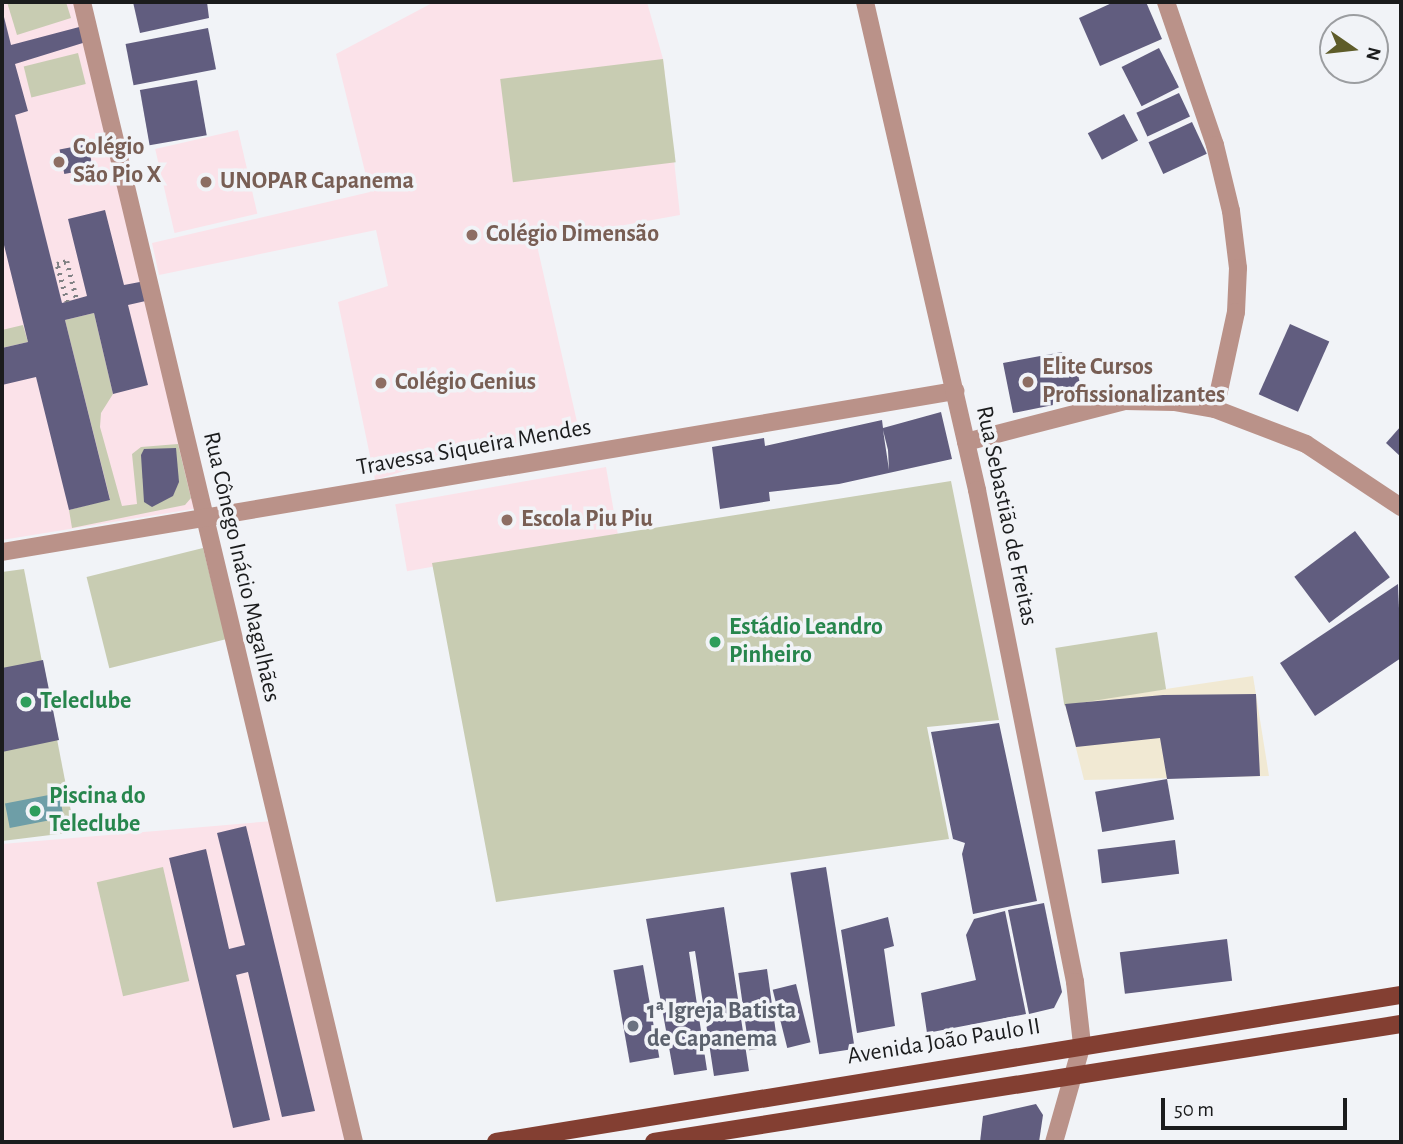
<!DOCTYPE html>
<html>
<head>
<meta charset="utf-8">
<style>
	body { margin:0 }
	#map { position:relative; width:1403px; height:1144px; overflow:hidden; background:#f1f3f7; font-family:"Alegreya Sans",sans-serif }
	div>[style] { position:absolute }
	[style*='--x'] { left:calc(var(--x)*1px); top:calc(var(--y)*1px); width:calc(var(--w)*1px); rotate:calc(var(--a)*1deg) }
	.commercial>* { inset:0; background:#f1e9d3 }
	.education>* { inset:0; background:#fbe2e9; transform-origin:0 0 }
	.green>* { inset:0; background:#c8ccb2; transform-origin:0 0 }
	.water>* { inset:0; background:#6e9ea7; transform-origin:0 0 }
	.building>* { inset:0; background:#615d7f; transform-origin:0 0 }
	.path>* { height:4.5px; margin-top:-2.25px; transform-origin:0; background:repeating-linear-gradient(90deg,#808184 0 2px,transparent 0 7px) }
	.minor>* { height:18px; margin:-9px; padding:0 9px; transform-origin:9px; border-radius:9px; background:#ba9289 }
	.tertiary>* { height:18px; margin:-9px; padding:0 9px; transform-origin:9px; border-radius:9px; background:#ba9289 }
	.primary>* { height:18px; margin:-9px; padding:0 9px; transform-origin:9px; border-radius:9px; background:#833f32 }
	.dots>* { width:19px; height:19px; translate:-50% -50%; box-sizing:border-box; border:4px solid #f1f3f7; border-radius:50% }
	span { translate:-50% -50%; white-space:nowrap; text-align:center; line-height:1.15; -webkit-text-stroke:7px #f1f3f7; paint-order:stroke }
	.education-label { font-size:24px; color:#785e54; font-weight:700 }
	.left { translate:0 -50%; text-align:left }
	.street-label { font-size:24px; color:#1b1c1d }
	.leisure-label { font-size:24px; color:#27864d; font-weight:700 }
	.worship-label { font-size:24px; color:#5b616d; font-weight:700 }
	.frame { position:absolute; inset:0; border:4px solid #1b1c1d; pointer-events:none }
	.north { position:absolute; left:1319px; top:14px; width:70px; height:70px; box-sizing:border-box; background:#f1f3f7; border:2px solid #9b9da0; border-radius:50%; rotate:104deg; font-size:19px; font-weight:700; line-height:28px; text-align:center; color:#1b1c1d }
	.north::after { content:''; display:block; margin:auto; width:24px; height:32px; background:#5e5c29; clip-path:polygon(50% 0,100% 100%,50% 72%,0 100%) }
	.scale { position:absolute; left:1161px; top:1098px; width:186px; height:32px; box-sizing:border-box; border:4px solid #1b1c1d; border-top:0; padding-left:9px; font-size:21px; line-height:24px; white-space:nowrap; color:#1b1c1d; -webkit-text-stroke:5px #f1f3f7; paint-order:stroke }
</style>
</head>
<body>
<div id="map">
	<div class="commercial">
		<i style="clip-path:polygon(1253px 676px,1269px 776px,1084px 780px,1065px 704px)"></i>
	</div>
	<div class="education">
		<i style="clip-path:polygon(2px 2px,77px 2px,199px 508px,2px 540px)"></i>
		<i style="clip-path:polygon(434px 2px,647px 2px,663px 59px,680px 215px,536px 241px,580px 435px,423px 465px,375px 480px,338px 302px,388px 286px,376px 230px,159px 275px,152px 243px,370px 192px,336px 54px)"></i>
		<i style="left:238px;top:130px;width:86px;height:85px;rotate:77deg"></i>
		<i style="left:606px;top:467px;width:68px;height:214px;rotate:80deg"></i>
		<i style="clip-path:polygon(273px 821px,355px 1142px,4px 1142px,2px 844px)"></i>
	</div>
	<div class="green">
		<i style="clip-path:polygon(7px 2px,66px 2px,71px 18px,17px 35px)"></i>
		<i style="left:78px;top:53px;width:32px;height:56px;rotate:76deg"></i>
		<i style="left:663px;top:59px;width:104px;height:164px;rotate:83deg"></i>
		<i style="clip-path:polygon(94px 313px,113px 394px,101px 413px,100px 427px,122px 506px,137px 504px,132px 454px,141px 447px,178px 444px,191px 498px,185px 505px,72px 528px,69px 510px,110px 499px,65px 320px)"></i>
		<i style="clip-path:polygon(23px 325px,28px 342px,2px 348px,2px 330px)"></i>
		<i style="clip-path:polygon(951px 481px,999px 720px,927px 727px,949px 839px,496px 902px,432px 563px)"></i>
		<i style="left:203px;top:548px;width:94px;height:120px;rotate:76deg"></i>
		<i style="clip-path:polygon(24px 569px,75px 832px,2px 841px,2px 572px)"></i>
		<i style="left:1157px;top:632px;width:58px;height:103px;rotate:81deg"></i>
		<i style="left:163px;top:867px;width:117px;height:68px;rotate:77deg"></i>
	</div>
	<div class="water">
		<i style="left:59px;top:793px;width:25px;height:55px;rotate:79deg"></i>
	</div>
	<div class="building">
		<i style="clip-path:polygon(133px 2px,207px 2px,209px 18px,140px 33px)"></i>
		<i style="clip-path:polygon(1114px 2px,1146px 2px,1162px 39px,1100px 66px,1079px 18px)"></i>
		<i style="clip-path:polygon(3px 13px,11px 45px,83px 26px,86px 42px,15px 64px,28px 111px,15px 115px,62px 303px,87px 296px,68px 219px,105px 210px,124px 285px,145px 281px,150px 300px,128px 305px,148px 385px,113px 394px,94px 313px,65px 320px,110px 500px,69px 510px,36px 377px,2px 385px,2px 348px,28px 342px,2px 237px)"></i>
		<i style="left:208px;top:28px;width:42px;height:84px;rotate:79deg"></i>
		<i style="left:1159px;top:48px;width:44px;height:42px;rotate:63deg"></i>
		<i style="left:197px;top:80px;width:56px;height:58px;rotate:80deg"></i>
		<i style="left:1179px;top:93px;width:26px;height:47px;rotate:65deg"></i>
		<i style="left:1124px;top:114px;width:30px;height:41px;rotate:62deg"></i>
		<i style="left:1192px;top:122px;width:35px;height:48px;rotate:65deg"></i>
		<i style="left:88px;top:144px;width:25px;height:29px;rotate:79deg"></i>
		<i style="left:1290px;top:324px;width:43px;height:77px;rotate:24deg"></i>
		<i style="clip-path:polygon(1062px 352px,1067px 376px,1078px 374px,1083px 399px,1013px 413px,1003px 363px)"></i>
		<i style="clip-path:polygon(evenodd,941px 412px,952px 459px,839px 484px,769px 492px,770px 501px,720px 509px,712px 447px,764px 438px,765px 446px,882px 420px,883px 428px,941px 412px,883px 430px,888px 450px,889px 470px,883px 430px)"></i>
		<i style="clip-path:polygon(1401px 426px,1401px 457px,1386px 443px)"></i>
		<i style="clip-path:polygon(176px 448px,179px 482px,173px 496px,152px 507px,144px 502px,141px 455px,144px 449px)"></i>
		<i style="left:1355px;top:531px;width:58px;height:76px;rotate:53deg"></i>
		<i style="clip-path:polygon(1398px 584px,1401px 658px,1315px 716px,1280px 663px)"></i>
		<i style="clip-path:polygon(43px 660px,59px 740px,2px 752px,2px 668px)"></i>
		<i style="clip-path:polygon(1256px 694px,1260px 776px,1167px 779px,1160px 738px,1076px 747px,1065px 704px,1163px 695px)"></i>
		<i style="clip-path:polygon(999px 723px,1037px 901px,973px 914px,962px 854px,965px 843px,953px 839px,931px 732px)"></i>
		<i style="left:1167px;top:779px;width:41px;height:73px;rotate:80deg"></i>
		<i style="clip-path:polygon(246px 826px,315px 1111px,282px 1117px,248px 972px,236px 975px,270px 1120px,233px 1128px,169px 858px,206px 849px,229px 949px,245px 945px,217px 833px)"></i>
		<i style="left:1175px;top:840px;width:34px;height:78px;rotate:83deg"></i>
		<i style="left:826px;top:867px;width:184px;height:36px;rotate:81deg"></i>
		<i style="clip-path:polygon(1044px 903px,1062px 992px,1054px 1008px,1029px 1014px,1008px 910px)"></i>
		<i style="clip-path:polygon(724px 907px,749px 1071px,714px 1076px,695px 951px,689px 952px,707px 1070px,674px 1075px,646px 919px)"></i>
		<i style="clip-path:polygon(1005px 911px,1026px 1014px,927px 1033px,921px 993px,976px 980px,966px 935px,974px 919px)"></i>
		<i style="clip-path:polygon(888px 917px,894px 946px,884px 949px,895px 1026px,857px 1033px,841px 930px)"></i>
		<i style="left:1227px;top:939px;width:42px;height:108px;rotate:83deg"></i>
		<i style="left:643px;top:965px;width:94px;height:30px;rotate:80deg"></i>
		<i style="left:767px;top:969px;width:78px;height:29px;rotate:82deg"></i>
		<i style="left:796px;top:984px;width:60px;height:24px;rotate:76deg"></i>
		<i style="clip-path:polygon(1036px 1104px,1043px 1115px,1039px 1142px,980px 1142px,983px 1116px)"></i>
	</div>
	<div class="path">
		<i style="--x:67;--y:302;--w:39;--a:-105"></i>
		<i style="--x:57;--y:264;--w:10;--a:-17"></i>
		<i style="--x:67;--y:261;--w:40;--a:75.6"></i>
	</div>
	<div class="minor">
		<i style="--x:82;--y:2;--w:1172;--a:76.58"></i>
		<i style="--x:1166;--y:2;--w:151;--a:71.1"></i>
		<i style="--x:1215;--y:145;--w:68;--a:76.4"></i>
		<i style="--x:1231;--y:211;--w:57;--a:83"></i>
		<i style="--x:1238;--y:268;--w:44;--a:92.6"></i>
		<i style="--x:1236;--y:312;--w:99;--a:102.2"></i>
		<i style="--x:966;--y:442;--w:164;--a:-14.5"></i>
		<i style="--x:1125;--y:401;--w:49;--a:1.2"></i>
		<i style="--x:1174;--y:402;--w:42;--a:9.7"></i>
		<i style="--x:1215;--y:409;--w:97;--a:21"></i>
		<i style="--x:1306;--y:444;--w:114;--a:33.6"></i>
		<i style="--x:2;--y:552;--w:967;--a:-9.59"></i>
	</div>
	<div class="tertiary">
		<i style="--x:865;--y:2;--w:501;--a:77.07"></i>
		<i style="--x:977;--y:490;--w:502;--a:78.73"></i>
		<i style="--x:1075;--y:982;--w:62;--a:83.6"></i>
		<i style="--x:1082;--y:1044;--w:102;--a:105.9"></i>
	</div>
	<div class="primary">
		<i style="--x:496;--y:1142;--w:917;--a:-9.23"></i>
		<i style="--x:654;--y:1142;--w:756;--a:-8.98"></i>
	</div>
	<div class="dots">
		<i style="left:59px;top:162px;background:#8d6e63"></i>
		<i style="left:206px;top:182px;background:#8d6e63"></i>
		<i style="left:472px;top:235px;background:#8d6e63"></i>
		<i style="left:1028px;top:382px;background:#8d6e63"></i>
		<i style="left:381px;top:383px;background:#8d6e63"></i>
		<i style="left:507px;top:520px;background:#8d6e63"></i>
		<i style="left:715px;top:642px;background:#2e9e5b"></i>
		<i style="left:26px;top:702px;background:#2e9e5b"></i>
		<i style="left:35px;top:811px;background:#2e9e5b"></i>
		<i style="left:633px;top:1026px;background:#6b7280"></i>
	</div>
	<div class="education-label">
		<span class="left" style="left:73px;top:162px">Colégio<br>São Pio X</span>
		<span class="left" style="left:220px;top:182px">UNOPAR Capanema</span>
		<span class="left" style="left:486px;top:235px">Colégio Dimensão</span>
		<span class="left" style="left:1042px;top:382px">Elite Cursos<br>Profissionalizantes</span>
		<span class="left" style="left:395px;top:383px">Colégio Genius</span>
		<span class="left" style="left:521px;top:520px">Escola Piu Piu</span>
	</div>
	<div class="street-label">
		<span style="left:474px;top:448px;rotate:-10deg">Travessa Siqueira Mendes</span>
		<span style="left:1006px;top:516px;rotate:78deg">Rua Sebastião de Freitas</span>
		<span style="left:241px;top:567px;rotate:77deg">Rua Cônego Inácio Magalhães</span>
		<span style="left:944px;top:1042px;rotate:-9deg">Avenida João Paulo II</span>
	</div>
	<div class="leisure-label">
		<span class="left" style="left:729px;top:642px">Estádio Leandro<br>Pinheiro</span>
		<span class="left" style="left:40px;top:702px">Teleclube</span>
		<span class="left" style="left:49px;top:811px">Piscina do<br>Teleclube</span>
	</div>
	<div class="worship-label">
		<span class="left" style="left:647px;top:1026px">1ª Igreja Batista<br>de Capanema</span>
	</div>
	<div class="frame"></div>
	<div class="north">N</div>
	<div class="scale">50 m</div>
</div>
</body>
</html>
